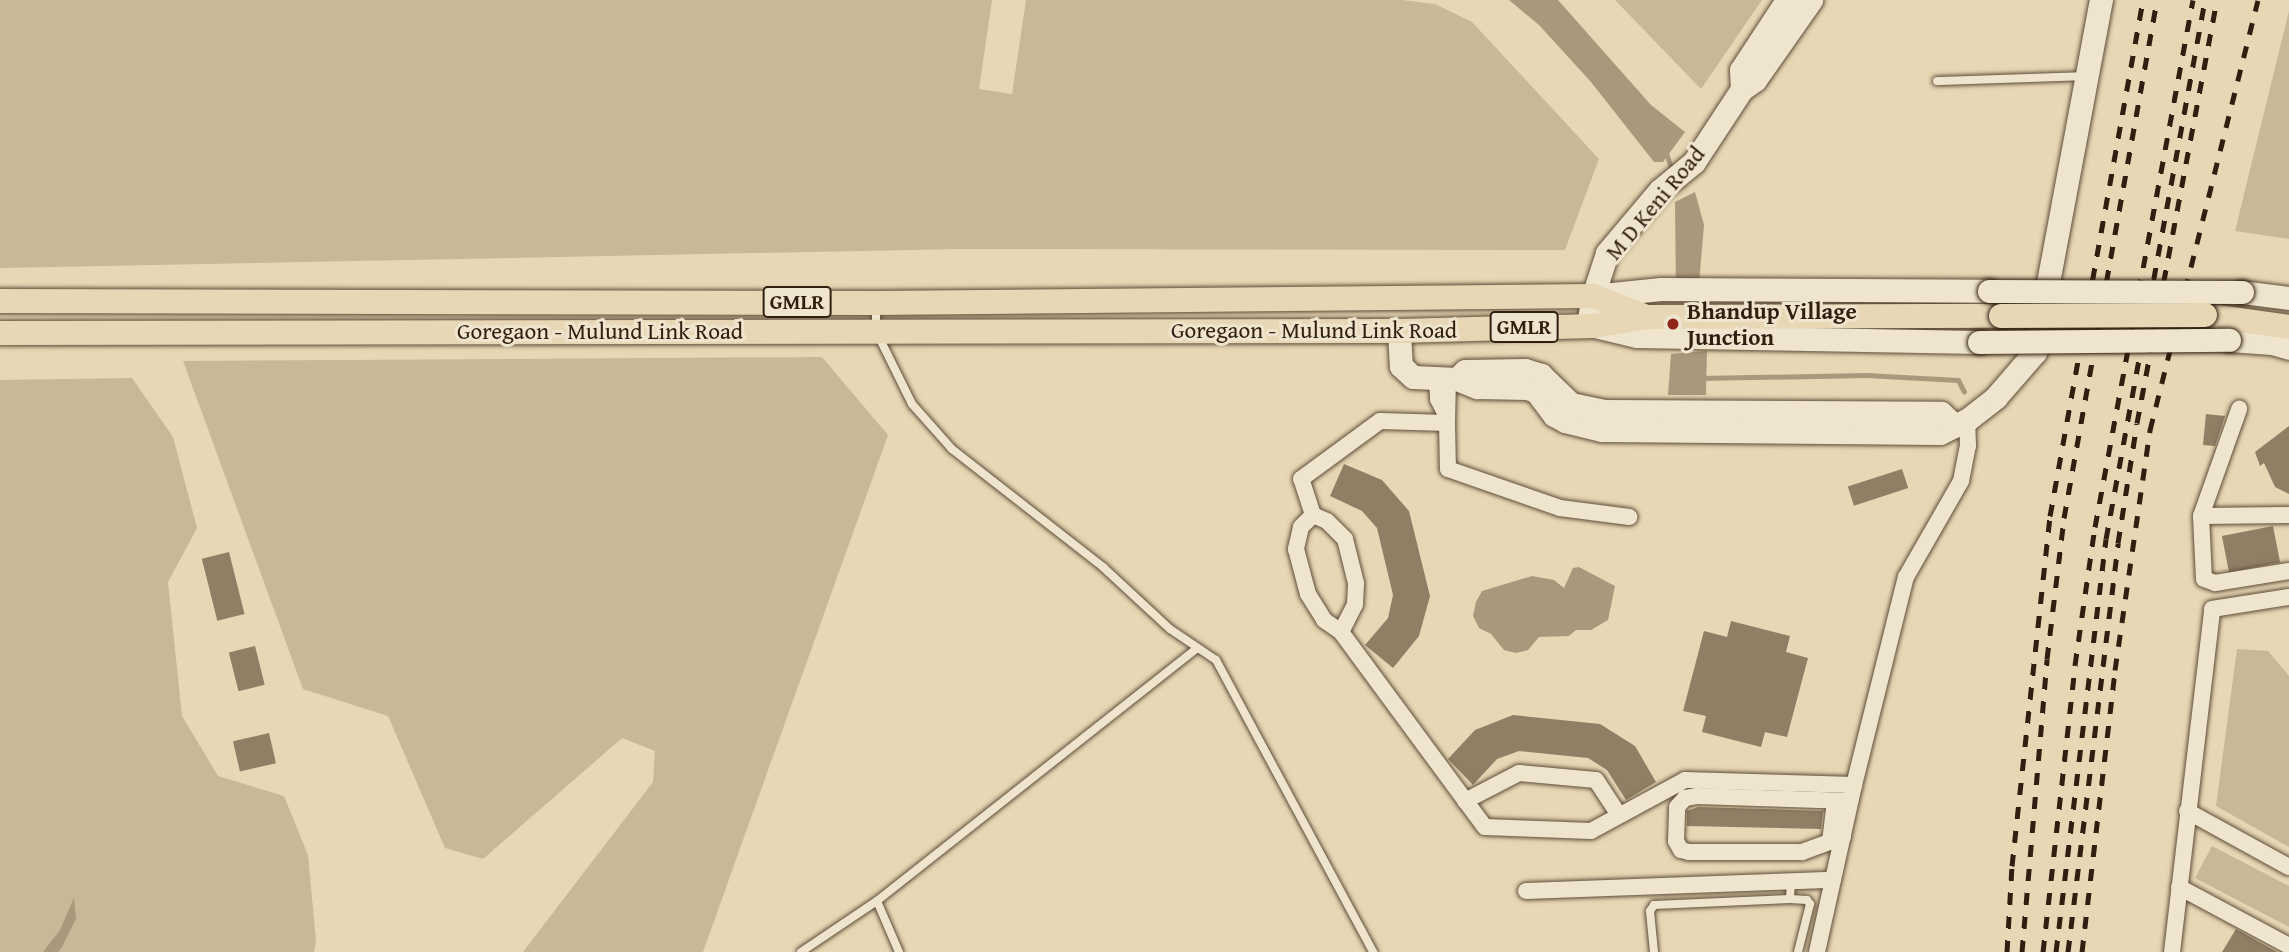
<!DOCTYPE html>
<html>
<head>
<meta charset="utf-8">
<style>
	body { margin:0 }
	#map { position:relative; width:2289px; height:952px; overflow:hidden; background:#e7d7b4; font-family:"Gentium Book Plus",serif }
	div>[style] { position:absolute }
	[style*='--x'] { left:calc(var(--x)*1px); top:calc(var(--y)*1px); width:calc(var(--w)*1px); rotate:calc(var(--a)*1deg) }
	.green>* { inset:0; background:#c8b898 }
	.water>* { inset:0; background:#a9987c }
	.stream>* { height:5px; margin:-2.5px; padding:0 2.5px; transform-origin:2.5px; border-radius:2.5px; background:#a9987c }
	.building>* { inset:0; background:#8f7f65; transform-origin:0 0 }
	.roads { filter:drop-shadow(0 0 2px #5e4d39) drop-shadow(0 0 2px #5e4d39) }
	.lane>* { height:8px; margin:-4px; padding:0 4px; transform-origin:4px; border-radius:4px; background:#efe5ce }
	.street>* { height:16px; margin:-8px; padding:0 8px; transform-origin:8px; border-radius:8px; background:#efe5ce }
	.secondary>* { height:23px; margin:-11.5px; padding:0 11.5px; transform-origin:11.5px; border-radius:11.5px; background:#efe5ce }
	.primary>* { height:24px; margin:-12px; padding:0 12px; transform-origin:12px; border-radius:12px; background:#e7d7b4 }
	.rail>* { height:5px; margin-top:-2.5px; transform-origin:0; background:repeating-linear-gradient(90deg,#301f10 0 12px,transparent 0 24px) }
	.bridges { filter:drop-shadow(0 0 2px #301f10) drop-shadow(0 0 2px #301f10) }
	.secondary-bridge>* { height:23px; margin:-11.5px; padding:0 11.5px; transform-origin:11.5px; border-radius:11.5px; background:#efe5ce }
	.primary-bridge>* { height:24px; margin:-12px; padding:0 12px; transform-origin:12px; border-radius:12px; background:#e7d7b4 }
	.dots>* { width:19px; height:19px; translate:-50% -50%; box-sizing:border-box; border:4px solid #efe5ce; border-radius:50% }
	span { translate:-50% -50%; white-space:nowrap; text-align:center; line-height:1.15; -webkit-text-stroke:6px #efe5ce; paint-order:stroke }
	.shield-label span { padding:2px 5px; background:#efe5ce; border:2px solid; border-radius:5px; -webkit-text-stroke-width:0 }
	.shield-label { font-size:21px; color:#301f10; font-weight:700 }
	.street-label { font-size:23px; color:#301f10 }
	.poi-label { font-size:23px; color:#301f10; font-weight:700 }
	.left { translate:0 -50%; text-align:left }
</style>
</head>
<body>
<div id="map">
	<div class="green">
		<i style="clip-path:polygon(0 0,992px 0,979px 89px,1012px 94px,1026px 0,1402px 0,1435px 4px,1472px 22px,1599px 159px,1565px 250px,958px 249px,0 268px)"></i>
		<i style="clip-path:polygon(1615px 0,1762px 0,1701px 89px)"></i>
		<i style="clip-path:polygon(2289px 11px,2289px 239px,2235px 231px)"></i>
		<i style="clip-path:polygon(822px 357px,888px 435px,703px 952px,523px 952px,653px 782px,655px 751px,622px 738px,483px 859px,445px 848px,388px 716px,303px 689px,183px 361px)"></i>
		<i style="clip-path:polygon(132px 378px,173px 437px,197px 528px,168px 582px,182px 716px,218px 776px,284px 796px,308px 855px,316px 941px,314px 952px,0 952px,0 380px)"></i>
		<i style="clip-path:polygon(2237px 649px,2268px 651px,2289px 676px,2289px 847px,2216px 806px)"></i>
		<i style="clip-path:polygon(2212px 846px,2289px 886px,2289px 927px,2195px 878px)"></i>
	</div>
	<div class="water">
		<i style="clip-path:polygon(1509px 0,1558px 0,1651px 105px,1685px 132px,1663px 162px,1654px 162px,1591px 82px,1539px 25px)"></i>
		<i style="clip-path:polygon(1695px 192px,1704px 225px,1698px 295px,1676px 295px,1675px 202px)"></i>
		<i style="clip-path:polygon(1707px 351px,1706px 395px,1668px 395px,1671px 354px)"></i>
		<i style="clip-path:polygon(1579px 567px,1615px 586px,1608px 620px,1591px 630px,1576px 630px,1569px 636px,1539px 637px,1528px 650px,1516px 653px,1504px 650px,1491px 634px,1479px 628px,1473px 616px,1476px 602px,1482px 591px,1532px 576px,1554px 580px,1564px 588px,1573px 568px)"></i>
		<i style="clip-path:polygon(74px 898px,76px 919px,62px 947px,58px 952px,43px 952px,60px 930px)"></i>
	</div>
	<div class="stream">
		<i style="--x:1666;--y:153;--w:21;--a:71"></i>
		<i style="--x:1699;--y:378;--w:167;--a:-1"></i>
		<i style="--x:1866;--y:375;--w:92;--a:3.1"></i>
		<i style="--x:1958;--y:380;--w:13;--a:63"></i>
	</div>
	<div class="building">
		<i style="clip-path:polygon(2206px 414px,2225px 416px,2215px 446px,2203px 445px)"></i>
		<i style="clip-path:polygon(2289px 426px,2289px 494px,2275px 487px,2264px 463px,2260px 466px,2255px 452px)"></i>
		<i style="clip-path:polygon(1344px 464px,1382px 480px,1409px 511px,1430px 596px,1419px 636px,1393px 668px,1365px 645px,1388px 618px,1393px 595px,1377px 528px,1362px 511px,1330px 496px)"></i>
		<i style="left:1902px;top:469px;width:20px;height:57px;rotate:72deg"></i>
		<i style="left:2273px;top:526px;width:37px;height:52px;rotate:79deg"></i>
		<i style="left:229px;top:552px;width:64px;height:28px;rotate:76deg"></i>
		<i style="clip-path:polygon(1731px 621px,1790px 636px,1786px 652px,1808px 658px,1787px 737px,1765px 732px,1761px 747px,1702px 732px,1706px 716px,1683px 711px,1704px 631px,1727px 637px)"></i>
		<i style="left:255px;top:646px;width:40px;height:27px;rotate:76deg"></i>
		<i style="clip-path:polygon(1513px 715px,1600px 724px,1635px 746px,1656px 782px,1626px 800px,1607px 770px,1588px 758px,1519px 751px,1497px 759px,1473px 785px,1448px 759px,1475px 730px)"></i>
		<i style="left:269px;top:733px;width:31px;height:37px;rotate:77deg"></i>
		<i style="clip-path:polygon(1698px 807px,1823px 811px,1821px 829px,1687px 826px,1687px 811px)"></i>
		<i style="clip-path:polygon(2236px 929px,2259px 942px,2277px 952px,2222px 952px)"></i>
	</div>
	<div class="roads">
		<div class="lane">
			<i style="--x:1937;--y:81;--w:147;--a:-1.9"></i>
			<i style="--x:876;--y:305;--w:26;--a:90"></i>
			<i style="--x:876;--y:331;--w:81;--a:63.7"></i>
			<i style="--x:912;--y:404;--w:60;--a:48.4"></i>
			<i style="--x:952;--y:449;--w:192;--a:38"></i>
			<i style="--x:1103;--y:567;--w:91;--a:42.8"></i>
			<i style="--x:1170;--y:629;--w:55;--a:34"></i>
			<i style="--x:1216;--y:660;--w:332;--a:61.7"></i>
			<i style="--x:1790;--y:899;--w:17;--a:3"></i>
			<i style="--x:1807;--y:900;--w:5;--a:53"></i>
			<i style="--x:1810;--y:904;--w:49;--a:104"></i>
			<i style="--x:877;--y:901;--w:56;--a:66.7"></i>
			<i style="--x:801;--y:952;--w:92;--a:-33.9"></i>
			<i style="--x:877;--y:901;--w:408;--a:-38.3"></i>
			<i style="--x:1654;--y:952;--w:41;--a:-95.6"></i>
			<i style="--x:1650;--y:911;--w:7;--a:-56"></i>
			<i style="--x:1654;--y:905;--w:136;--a:-2.5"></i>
			<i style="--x:1790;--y:899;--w:17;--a:-87"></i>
		</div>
		<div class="street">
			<i style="--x:1437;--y:378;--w:21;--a:87"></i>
			<i style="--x:1438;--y:399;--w:18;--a:63"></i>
			<i style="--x:1447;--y:423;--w:46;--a:88.8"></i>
			<i style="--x:1448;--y:469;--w:119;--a:19.2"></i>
			<i style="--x:1560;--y:508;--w:70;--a:7.4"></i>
			<i style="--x:1313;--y:515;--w:17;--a:135"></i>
			<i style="--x:1301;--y:527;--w:23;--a:103"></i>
			<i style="--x:1296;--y:549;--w:47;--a:75.1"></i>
			<i style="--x:1308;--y:594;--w:31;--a:58"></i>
			<i style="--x:1324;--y:620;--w:21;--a:35"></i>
			<i style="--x:1341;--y:632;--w:242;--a:53.6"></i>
			<i style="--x:1485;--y:827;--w:106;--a:2.2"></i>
			<i style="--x:1591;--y:831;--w:107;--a:-28.5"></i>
			<i style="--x:1685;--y:780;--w:169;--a:1.7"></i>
			<i style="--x:2289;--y:515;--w:88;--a:179.3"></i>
			<i style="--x:2201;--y:516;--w:63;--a:87.3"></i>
			<i style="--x:2204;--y:579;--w:12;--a:20"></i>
			<i style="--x:2215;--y:583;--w:75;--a:-9.2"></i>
			<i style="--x:2201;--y:516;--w:114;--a:-70.4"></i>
			<i style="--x:1341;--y:632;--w:31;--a:-63"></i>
			<i style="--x:1355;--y:604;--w:21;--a:-87"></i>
			<i style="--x:1356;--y:583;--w:45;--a:-104"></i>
			<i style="--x:1345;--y:539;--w:25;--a:-135"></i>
			<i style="--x:1327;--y:521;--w:15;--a:-157"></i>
			<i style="--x:1313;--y:515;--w:38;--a:-108"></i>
			<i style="--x:1301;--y:479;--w:98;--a:-36.3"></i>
			<i style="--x:1380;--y:421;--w:67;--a:1.7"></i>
			<i style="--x:1447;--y:423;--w:44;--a:-88.7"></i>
			<i style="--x:1465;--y:801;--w:61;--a:-27.4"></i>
			<i style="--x:1519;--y:773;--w:77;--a:5.2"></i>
			<i style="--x:1596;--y:780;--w:42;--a:56.7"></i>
			<i style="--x:2187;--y:811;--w:116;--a:28.8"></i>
			<i style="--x:1843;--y:837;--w:44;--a:159.9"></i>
			<i style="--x:1802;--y:852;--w:113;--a:180"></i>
			<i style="--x:1689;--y:852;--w:8;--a:-166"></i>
			<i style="--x:1681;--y:850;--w:10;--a:-119"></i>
			<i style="--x:1676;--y:841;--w:34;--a:-88"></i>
			<i style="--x:1677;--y:807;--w:12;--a:-48"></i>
			<i style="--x:1685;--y:798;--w:12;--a:-9"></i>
			<i style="--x:1697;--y:796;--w:153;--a:1.9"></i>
			<i style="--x:1830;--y:842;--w:41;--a:-83"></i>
			<i style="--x:2179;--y:887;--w:125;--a:28.2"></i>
			<i style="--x:1526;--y:891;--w:307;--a:-2.1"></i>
			<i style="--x:1817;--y:952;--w:171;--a:-77.5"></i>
			<i style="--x:1854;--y:785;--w:214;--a:-76"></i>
			<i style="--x:1906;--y:577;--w:111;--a:-60.2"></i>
			<i style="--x:1961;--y:481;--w:36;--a:-79"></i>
			<i style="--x:1968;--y:446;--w:26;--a:-92"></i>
			<i style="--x:2172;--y:952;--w:345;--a:-83.3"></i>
			<i style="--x:2212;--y:609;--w:78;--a:-8.9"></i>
		</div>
		<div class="secondary">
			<i style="--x:1742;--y:89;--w:19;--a:-93"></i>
			<i style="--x:1741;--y:70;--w:84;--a:-56.7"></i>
			<i style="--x:2242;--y:292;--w:47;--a:7.3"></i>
			<i style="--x:1593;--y:296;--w:68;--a:-5.9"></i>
			<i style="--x:1661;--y:289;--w:328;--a:0.3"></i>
			<i style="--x:1588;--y:326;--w:30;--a:-81"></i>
			<i style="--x:1593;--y:296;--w:45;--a:-72"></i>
			<i style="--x:1607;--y:253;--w:82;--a:-49.9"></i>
			<i style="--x:1660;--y:190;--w:44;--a:-39.5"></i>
			<i style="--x:1694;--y:162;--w:87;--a:-56.7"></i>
			<i style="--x:1742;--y:89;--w:16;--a:-35"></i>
			<i style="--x:1755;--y:80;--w:98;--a:-55"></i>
			<i style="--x:1595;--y:326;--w:43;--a:13.4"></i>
			<i style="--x:1637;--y:336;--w:342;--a:1"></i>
			<i style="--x:1399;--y:331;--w:35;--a:87"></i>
			<i style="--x:1401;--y:366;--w:16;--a:43"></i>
			<i style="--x:1413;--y:377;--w:44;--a:2.6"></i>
			<i style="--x:1457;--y:379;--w:22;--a:22"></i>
			<i style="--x:1477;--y:387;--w:50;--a:1.1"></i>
			<i style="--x:1527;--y:388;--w:9;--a:18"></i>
			<i style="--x:1536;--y:391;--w:30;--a:53"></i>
			<i style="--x:1554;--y:415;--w:13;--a:29"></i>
			<i style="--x:1565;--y:421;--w:38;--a:14"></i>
			<i style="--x:1602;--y:430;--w:338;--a:0.5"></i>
			<i style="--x:1940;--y:433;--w:30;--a:-26"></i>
			<i style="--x:1967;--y:420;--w:37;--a:-38"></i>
			<i style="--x:1996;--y:397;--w:60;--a:-49.1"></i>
			<i style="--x:2035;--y:352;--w:358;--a:-79.4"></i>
			<i style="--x:2229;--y:340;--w:43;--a:4"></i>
			<i style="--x:2272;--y:343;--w:18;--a:16"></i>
			<i style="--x:1457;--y:379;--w:11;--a:-45"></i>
			<i style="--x:1465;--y:371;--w:60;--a:-1"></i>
			<i style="--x:1525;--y:370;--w:17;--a:17"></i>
			<i style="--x:1541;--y:375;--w:42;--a:44"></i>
			<i style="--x:1571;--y:404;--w:33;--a:12"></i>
			<i style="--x:1603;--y:411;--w:338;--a:0.3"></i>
			<i style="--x:1941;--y:413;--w:16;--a:43"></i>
		</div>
		<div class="primary">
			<i style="--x:0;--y:301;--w:876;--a:0.13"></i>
			<i style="--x:876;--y:303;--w:717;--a:-0.56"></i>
			<i style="--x:1593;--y:296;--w:55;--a:21.4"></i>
			<i style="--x:2205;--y:315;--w:85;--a:8.1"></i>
			<i style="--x:0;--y:333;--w:1399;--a:-0.08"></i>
			<i style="--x:1399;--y:331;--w:195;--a:-1.5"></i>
			<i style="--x:1594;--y:326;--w:55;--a:-9.5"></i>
			<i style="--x:1648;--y:317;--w:353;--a:-0.2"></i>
		</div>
	</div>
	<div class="rail">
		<i style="--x:2007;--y:952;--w:86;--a:-86.7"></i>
		<i style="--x:2012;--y:866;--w:352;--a:-83.8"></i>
		<i style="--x:2050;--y:516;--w:524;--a:-79.78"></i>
		<i style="--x:2022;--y:952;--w:294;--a:-85.1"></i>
		<i style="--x:2047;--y:659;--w:142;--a:-83.1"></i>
		<i style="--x:2064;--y:518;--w:526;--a:-79.82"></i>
		<i style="--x:2043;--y:952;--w:289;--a:-83.6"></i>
		<i style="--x:2075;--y:665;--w:139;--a:-81.8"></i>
		<i style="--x:2095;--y:527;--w:536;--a:-79.47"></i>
		<i style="--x:2056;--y:952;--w:416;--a:-83.1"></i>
		<i style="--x:2106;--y:539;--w:548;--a:-79.59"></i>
		<i style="--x:2068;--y:952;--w:412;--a:-83"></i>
		<i style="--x:2118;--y:543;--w:121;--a:-81"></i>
		<i style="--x:2137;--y:423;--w:430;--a:-79.3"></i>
		<i style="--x:2082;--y:952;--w:284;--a:-83.3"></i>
		<i style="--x:2115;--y:670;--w:243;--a:-81.7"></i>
		<i style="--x:2150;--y:430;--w:443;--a:-75.9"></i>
	</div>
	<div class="bridges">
		<div class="secondary-bridge">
			<i style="--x:1989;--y:291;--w:253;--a:0.2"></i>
			<i style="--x:1979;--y:342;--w:250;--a:-0.5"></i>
		</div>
		<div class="primary-bridge">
			<i style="--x:2001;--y:316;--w:204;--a:-0.3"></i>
		</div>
	</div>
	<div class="dots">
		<i style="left:1673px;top:324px;background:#8f2418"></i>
	</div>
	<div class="shield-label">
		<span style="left:797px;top:302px">GMLR</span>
		<span style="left:1524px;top:327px">GMLR</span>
	</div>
	<div class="street-label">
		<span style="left:1655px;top:203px;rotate:-50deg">M D Keni Road</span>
		<span style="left:1314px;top:330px">Goregaon - Mulund Link Road</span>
		<span style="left:600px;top:331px">Goregaon - Mulund Link Road</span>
	</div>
	<div class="poi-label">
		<span class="left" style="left:1687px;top:324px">Bhandup Village<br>Junction</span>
	</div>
</div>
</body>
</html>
